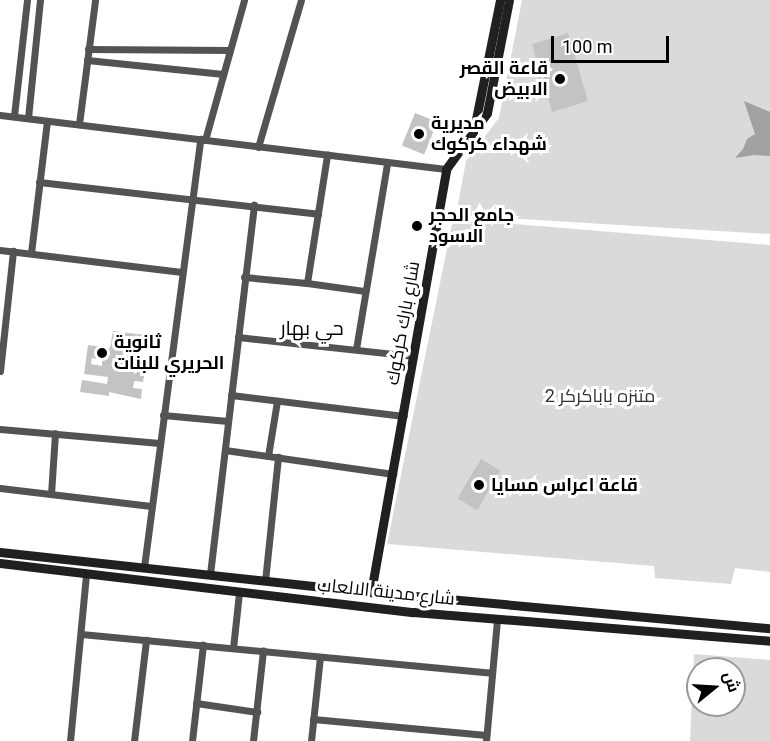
<!DOCTYPE html>
<html>
<head>
<meta charset="utf-8">
<style>
	body { margin:0 }
	#map { position:relative; width:770px; height:741px; overflow:hidden; background:#fff; font-family:Roboto,Cairo,sans-serif }
	div>[style] { position:absolute }
	[style*='--x'] { left:calc(var(--x)*1px); top:calc(var(--y)*1px); width:calc(var(--w)*1px); rotate:calc(var(--a)*1deg) }
	.green>* { inset:0; background:#dadada }
	.water>* { inset:0; background:#a1a1a1 }
	.building>* { inset:0; background:#c3c3c3; transform-origin:0 0 }
	.street>* { height:7px; margin:-3.5px; padding:0 3.5px; transform-origin:3.5px; border-radius:3.5px; background:#535353 }
	.secondary>* { height:9px; margin:-4.5px; padding:0 4.5px; transform-origin:4.5px; border-radius:4.5px; background:#202020 }
	.dots>* { width:16px; height:16px; translate:-50% -50%; box-sizing:border-box; border:3px solid #fff; border-radius:50% }
	span { translate:-50% -50%; white-space:nowrap; text-align:center; line-height:1.15; -webkit-text-stroke:6px #fff; paint-order:stroke }
	.poi-label { font-size:18px; color:#000; font-weight:700 }
	.right { translate:-100% -50%; text-align:right }
	.left { translate:0 -50%; text-align:left }
	.street-label { font-size:18px; color:#000 }
	.park-label { font-size:18px; color:#313131 }
	.neighbourhood-label { font-size:20px; color:#000 }
	.north { position:absolute; left:686px; top:657px; width:60px; height:60px; box-sizing:border-box; background:#fff; border:2px solid #999; border-radius:50%; rotate:72deg; font-size:16px; font-weight:700; line-height:24px; text-align:center; color:#000 }
	.north::after { content:''; display:block; margin:auto; width:21px; height:27px; background:#000; clip-path:polygon(50% 0,100% 100%,50% 72%,0 100%) }
	.scale { position:absolute; left:551px; top:36px; width:118px; height:27px; box-sizing:border-box; border:3px solid #000; border-top:0; padding-left:8px; font-size:18px; line-height:21px; white-space:nowrap; color:#000; -webkit-text-stroke:4px #fff; paint-order:stroke }
</style>
</head>
<body>
<div id="map">
	<div class="green">
		<i style="clip-path:polygon(522px 0,770px 0,770px 234px,456px 215px,466px 161px,499px 118px)"></i>
		<i style="clip-path:polygon(453px 219px,770px 245px,770px 572px,735px 568px,731px 584px,655px 578px,654px 566px,387px 544px)"></i>
		<i style="clip-path:polygon(evenodd,694px 654px,770px 660px,770px 741px,690px 741px,694px 654px,698px 669px,734px 669px,734px 705px,698px 705px,698px 669px)"></i>
	</div>
	<div class="water">
		<i style="clip-path:polygon(744px 101px,770px 112px,770px 156px,754px 155px,735px 158px,743px 149px,747px 139px,755px 134px)"></i>
	</div>
	<div class="building">
		<i style="clip-path:polygon(568px 33px,588px 101px,552px 112px,545px 87px,540px 88px,535px 70px,539px 69px,532px 44px)"></i>
		<i style="left:415px;top:113px;width:24px;height:35px;rotate:22deg"></i>
		<i style="clip-path:polygon(evenodd,113px 331px,145px 335px,141px 367px,115px 363px,115px 367px,145px 371px,143px 382px,134px 381px,133px 388px,142px 389px,141px 399px,109px 392px,109px 396px,80px 392px,82px 380px,107px 384px,108px 377px,84px 374px,88px 345px,110px 348px,113px 331px,127px 346px,138px 347px,137px 353px,126px 352px,127px 346px,113px 331px,92px 358px,102px 360px,102px 366px,91px 364px,92px 358px)"></i>
		<i style="left:481px;top:459px;width:23px;height:46px;rotate:31deg"></i>
	</div>
	<div class="street">
		<i style="--x:88;--y:49;--w:142;--a:0.4"></i>
		<i style="--x:87;--y:60;--w:137;--a:5.9"></i>
		<i style="--x:0;--y:115;--w:449;--a:6.9"></i>
		<i style="--x:14;--y:116;--w:117;--a:-83.6"></i>
		<i style="--x:28;--y:118;--w:119;--a:-84.2"></i>
		<i style="--x:79;--y:124;--w:125;--a:-82.6"></i>
		<i style="--x:205;--y:140;--w:145;--a:-74.4"></i>
		<i style="--x:258;--y:147;--w:153;--a:-73.7"></i>
		<i style="--x:39;--y:182;--w:281;--a:6.5"></i>
		<i style="--x:0;--y:250;--w:183;--a:6.9"></i>
		<i style="--x:31;--y:253;--w:133;--a:-83.1"></i>
		<i style="--x:244;--y:277;--w:63;--a:5.4"></i>
		<i style="--x:307;--y:283;--w:130;--a:-81.1"></i>
		<i style="--x:307;--y:283;--w:59;--a:7.9"></i>
		<i style="--x:238;--y:337;--w:177;--a:6.2"></i>
		<i style="--x:356;--y:349;--w:189;--a:-80.5"></i>
		<i style="--x:0;--y:371;--w:121;--a:-83.8"></i>
		<i style="--x:231;--y:395;--w:174;--a:6.9"></i>
		<i style="--x:163;--y:415;--w:65;--a:5.3"></i>
		<i style="--x:0;--y:429;--w:160;--a:5"></i>
		<i style="--x:225;--y:450;--w:170;--a:8.1"></i>
		<i style="--x:268;--y:456;--w:56;--a:-80.7"></i>
		<i style="--x:0;--y:488;--w:152;--a:6.8"></i>
		<i style="--x:51;--y:494;--w:61;--a:-86.2"></i>
		<i style="--x:144;--y:567;--w:432;--a:-82.5"></i>
		<i style="--x:210;--y:574;--w:372;--a:-83.2"></i>
		<i style="--x:265;--y:581;--w:125;--a:-84"></i>
		<i style="--x:81;--y:634;--w:412;--a:5.4"></i>
		<i style="--x:233;--y:648;--w:55;--a:-83.8"></i>
		<i style="--x:196;--y:703;--w:62;--a:8.4"></i>
		<i style="--x:313;--y:719;--w:174;--a:5.3"></i>
		<i style="--x:70;--y:741;--w:168;--a:-84.5"></i>
		<i style="--x:134;--y:741;--w:102;--a:-83.2"></i>
		<i style="--x:192;--y:741;--w:97;--a:-83.5"></i>
		<i style="--x:253;--y:741;--w:91;--a:-83.7"></i>
		<i style="--x:311;--y:741;--w:84;--a:-83.9"></i>
		<i style="--x:486;--y:741;--w:122;--a:-84.8"></i>
	</div>
	<div class="secondary">
		<i style="--x:474;--y:129;--w:132;--a:-78.6"></i>
		<i style="--x:0;--y:552;--w:373;--a:6.2"></i>
		<i style="--x:371;--y:592;--w:401;--a:5.2"></i>
		<i style="--x:0;--y:563;--w:416;--a:6.8"></i>
		<i style="--x:413;--y:612;--w:358;--a:4.6"></i>
		<i style="--x:371;--y:592;--w:430;--a:-79.9"></i>
		<i style="--x:446;--y:169;--w:69;--a:-53.8"></i>
		<i style="--x:487;--y:113;--w:115;--a:-79"></i>
	</div>
	<div class="dots">
		<i style="left:560px;top:79px;background:#000"></i>
		<i style="left:419px;top:134px;background:#000"></i>
		<i style="left:417px;top:226px;background:#000"></i>
		<i style="left:102px;top:353px;background:#000"></i>
		<i style="left:479px;top:485px;background:#000"></i>
	</div>
	<div class="poi-label">
		<span class="right" style="left:548px;top:79px">قاعة القصر<br>الابيض</span>
		<span class="left" style="left:431px;top:134px">مديرية<br>شهداء كركوك</span>
		<span class="left" style="left:429px;top:226px">جامع الحجر<br>الاسود</span>
		<span class="left" style="left:114px;top:353px">ثانوية<br>الحريري للبنات</span>
		<span class="left" style="left:491px;top:485px">قاعة اعراس مسايا</span>
	</div>
	<div class="street-label">
		<span style="left:403px;top:323px;rotate:-80deg">شارع بارك كركوك</span>
		<span style="left:386px;top:592px;rotate:6deg">شارع مدينة الالعاب</span>
	</div>
	<div class="park-label">
		<span style="left:600px;top:396px">متنزه باباكركر 2</span>
	</div>
	<div class="neighbourhood-label">
		<span style="left:312px;top:328px">حي بهار</span>
	</div>
	<div class="north">ش</div>
	<div class="scale">100 m</div>
</div>
</body>
</html>
